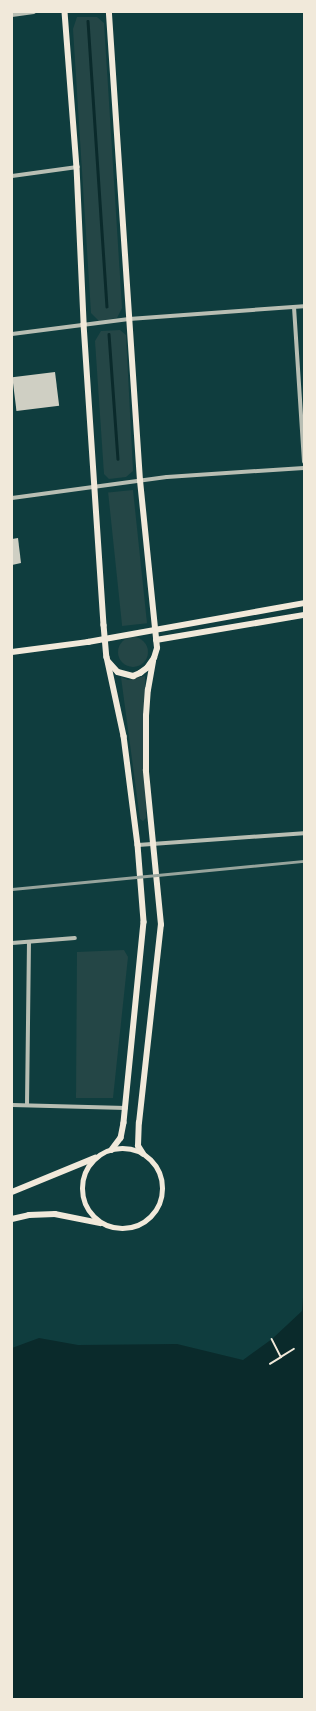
<!DOCTYPE html>
<html>
<head>
<meta charset="utf-8">
<style>
	body { margin:0 }
	#map { position:relative; width:316px; height:1711px; overflow:hidden; background:#0f3d3e; font-family:"Source Sans 3",sans-serif }
	div>[style] { position:absolute }
	[style*='--x'] { left:calc(var(--x)*1px); top:calc(var(--y)*1px); width:calc(var(--w)*1px); rotate:calc(var(--a)*1deg) }
	.green>* { inset:0; background:#244646; transform-origin:0 0 }
	.round { border-radius:50% }
	.water>* { inset:0; background:#0a2a2b }
	.stream>* { height:2.5px; margin:-1.25px; padding:0 1.25px; transform-origin:1.25px; border-radius:1.25px; background:#0a2a2b }
	.building>* { inset:0; background:#cfcfc3; transform-origin:0 0 }
	.path>* { height:1.5px; margin:-0.75px; padding:0 0.75px; transform-origin:0.75px; border-radius:0.75px; background:#f1e9da }
	.minor>* { height:4px; margin:-2px; padding:0 2px; transform-origin:2px; border-radius:2px; background:#b8beb3 }
	.secondary>* { height:5.5px; margin:-2.75px; padding:0 2.75px; transform-origin:2.75px; border-radius:2.75px; background:#f1e9da }
	.secondary>.ring { margin:-2.75px; padding:0; box-sizing:content-box; background:none; border:5.5px solid #f1e9da; border-radius:50% }
	.rail>* { height:2.5px; margin:-1.25px; padding:0 1.25px; transform-origin:1.25px; border-radius:1.25px; background:#97a49c }
	span { translate:-50% -50%; white-space:nowrap; text-align:center; line-height:1.15; -webkit-text-stroke:4px #f1e9da; paint-order:stroke }
	.frame { position:absolute; inset:0; border:13px solid #f1e9da; pointer-events:none }
</style>
</head>
<body>
<div id="map">
	<div class="green">
		<i style="clip-path:polygon(77px 17px,97px 17px,104px 23px,122px 308px,117px 318px,99px 321px,91px 313px,73px 29px)"></i>
		<i style="clip-path:polygon(120px 330px,126px 335px,133px 471px,126px 477px,109px 479px,104px 474px,95px 341px,101px 331px)"></i>
		<i style="left:133px;top:490px;width:134px;height:25px;rotate:84deg"></i>
		<i class="round" style="left:118px;top:637px;width:30px;height:30px"></i>
		<i style="clip-path:polygon(145px 676px,146px 818px,143px 821px,140px 819px,121px 677px,128px 680px)"></i>
		<i style="clip-path:polygon(124px 950px,128px 957px,113px 1098px,76px 1098px,77px 952px)"></i>
	</div>
	<div class="water">
		<i style="clip-path:polygon(304px 1283px,304px 1699px,12px 1699px,12px 1348px,39px 1338px,78px 1345px,177px 1344px,243px 1360px,272px 1339px,302px 1311px)"></i>
	</div>
	<div class="stream">
		<i style="--x:88;--y:21;--w:286;--a:86.2"></i>
		<i style="--x:109;--y:334;--w:125;--a:85.9"></i>
	</div>
	<div class="building">
		<i style="left:55px;top:372px;width:34px;height:43px;rotate:83deg"></i>
		<i style="clip-path:polygon(18px 538px,21px 563px,12px 565px,12px 539px)"></i>
	</div>
	<div class="path">
		<i style="--x:272;--y:1339;--w:20;--a:63"></i>
		<i style="--x:281;--y:1357;--w:15;--a:-32"></i>
		<i style="--x:270;--y:1364;--w:13;--a:-32"></i>
	</div>
	<div class="minor">
		<i style="--x:12;--y:15;--w:22;--a:-8"></i>
		<i style="--x:12;--y:176;--w:66;--a:-7.9"></i>
		<i style="--x:294;--y:307;--w:155;--a:86.3"></i>
		<i style="--x:12;--y:334;--w:118;--a:-7.3"></i>
		<i style="--x:129;--y:319;--w:175;--a:-4.2"></i>
		<i style="--x:12;--y:498;--w:156;--a:-7.7"></i>
		<i style="--x:167;--y:477;--w:137;--a:-3.8"></i>
		<i style="--x:138;--y:845;--w:166;--a:-4.1"></i>
		<i style="--x:12;--y:943;--w:63;--a:-4.5"></i>
		<i style="--x:12;--y:1105;--w:114;--a:1.5"></i>
		<i style="--x:27;--y:1105;--w:162;--a:-89.3"></i>
	</div>
	<div class="secondary">
		<i style="--x:65;--y:12;--w:155;--a:85.6"></i>
		<i style="--x:77;--y:167;--w:157;--a:87.4"></i>
		<i style="--x:84;--y:324;--w:302;--a:86.2"></i>
		<i style="--x:104;--y:625;--w:32;--a:85"></i>
		<i style="--x:107;--y:657;--w:81;--a:77.9"></i>
		<i style="--x:124;--y:736;--w:110;--a:82.7"></i>
		<i style="--x:138;--y:845;--w:77;--a:85.5"></i>
		<i style="--x:144;--y:922;--w:202;--a:95.7"></i>
		<i style="--x:124;--y:1123;--w:15;--a:101"></i>
		<i style="--x:121;--y:1138;--w:15;--a:127"></i>
		<i style="--x:156;--y:640;--w:150;--a:-9.6"></i>
		<i style="--x:12;--y:652;--w:77;--a:-7.5"></i>
		<i style="--x:88;--y:642;--w:219;--a:-10.2"></i>
		<i style="--x:109;--y:662;--w:13;--a:48"></i>
		<i style="--x:118;--y:672;--w:16;--a:15"></i>
		<i style="--x:133;--y:676;--w:8;--a:-23"></i>
		<i style="--x:140;--y:673;--w:9;--a:-36"></i>
		<i style="--x:147;--y:668;--w:12;--a:-55"></i>
		<i style="--x:154;--y:658;--w:10;--a:-73"></i>
		<i style="--x:157;--y:648;--w:168;--a:-95.8"></i>
		<i style="--x:140;--y:481;--w:470;--a:-93.8"></i>
		<i class="ring" style="left:83px;top:1149px;width:74.5px;height:74.5px"></i>
		<i style="--x:143;--y:1154;--w:9;--a:-122"></i>
		<i style="--x:138;--y:1146;--w:23;--a:-88"></i>
		<i style="--x:139;--y:1123;--w:199;--a:-83.7"></i>
		<i style="--x:161;--y:925;--w:155;--a:-95.6"></i>
		<i style="--x:146;--y:771;--w:55;--a:-90"></i>
		<i style="--x:146;--y:716;--w:26;--a:-86"></i>
		<i style="--x:148;--y:690;--w:29;--a:-80"></i>
		<i style="--x:12;--y:1192;--w:90;--a:-22.3"></i>
		<i style="--x:12;--y:1219;--w:17;--a:-13"></i>
		<i style="--x:29;--y:1215;--w:26;--a:-2"></i>
		<i style="--x:55;--y:1214;--w:46;--a:11.3"></i>
	</div>
	<div class="rail">
		<i style="--x:12;--y:889;--w:293;--a:-5.5"></i>
	</div>
	<div class="frame"></div>
</div>
</body>
</html>
